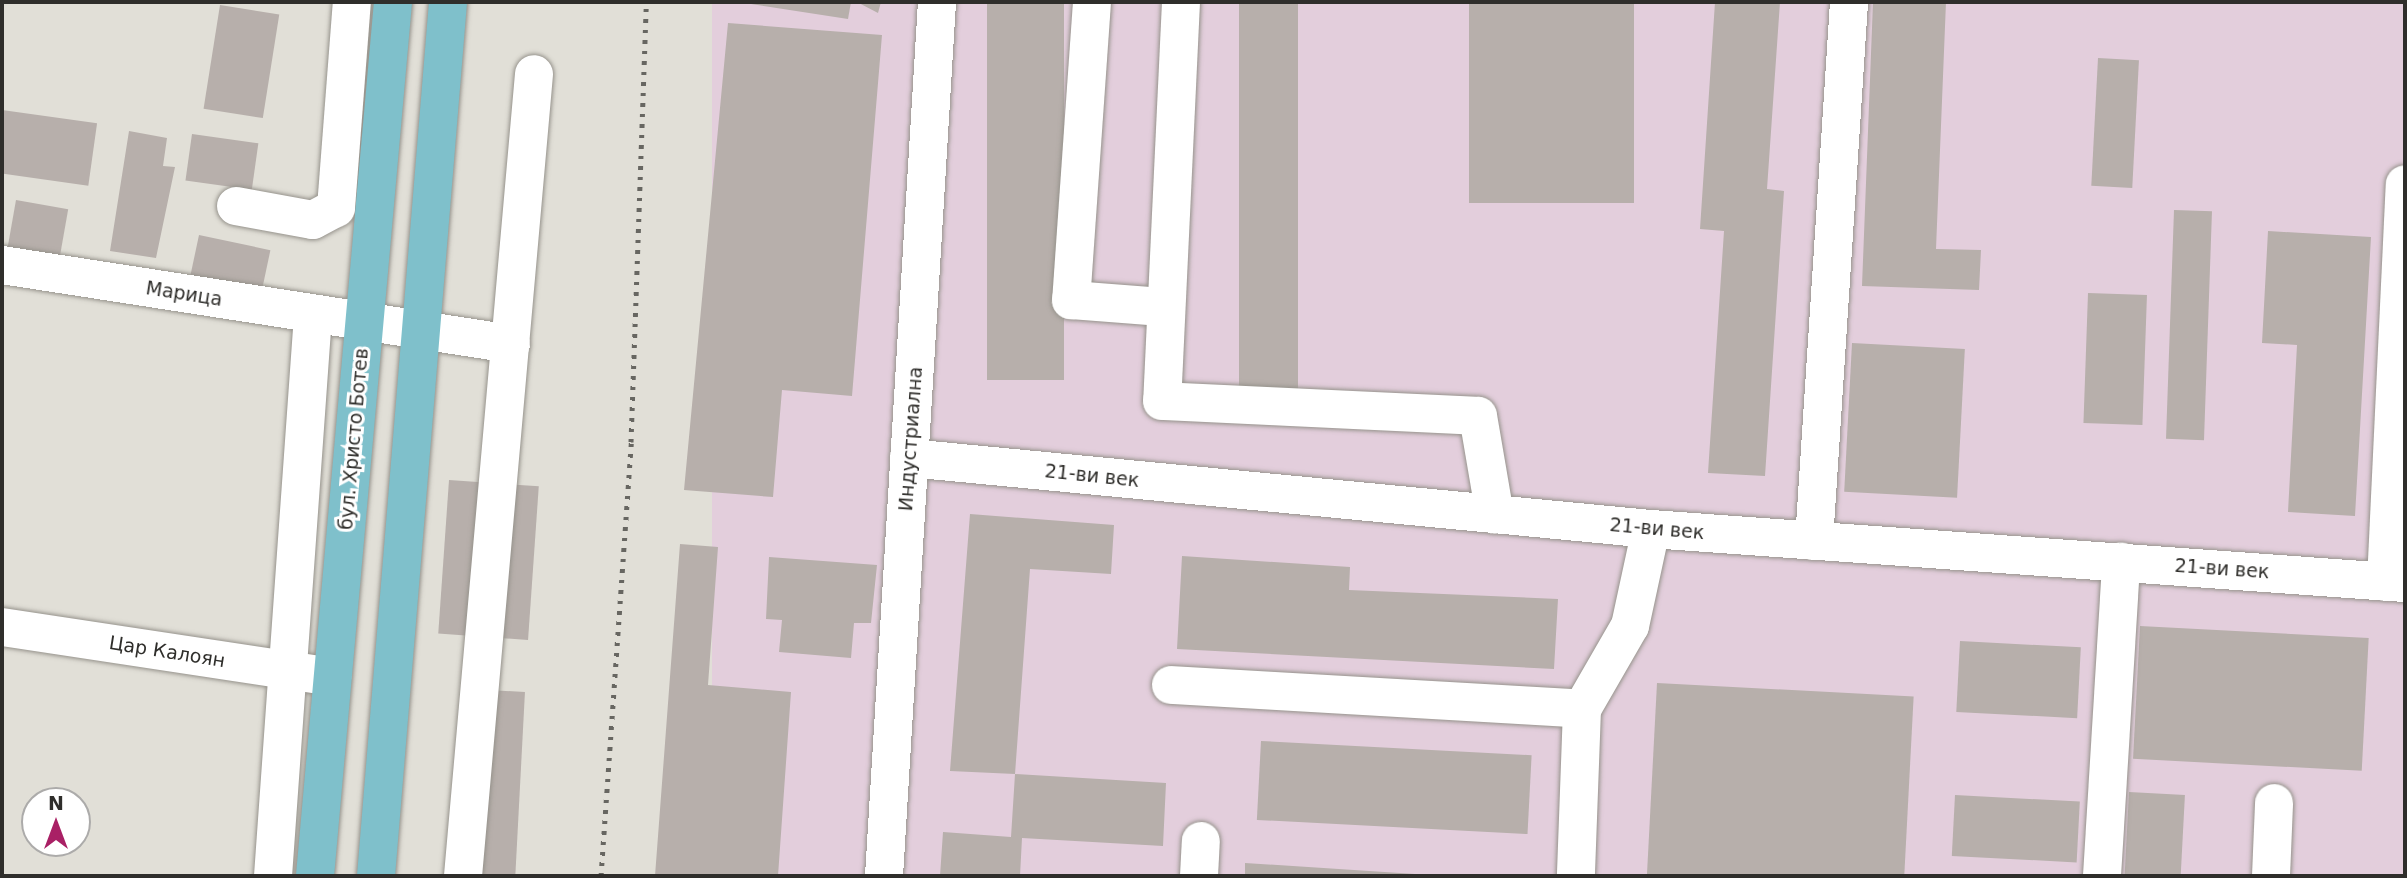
<!DOCTYPE html>
<html>
<head>
<meta charset="utf-8">
<style>
	body { margin:0 }
	#map { position:relative; width:2407px; height:878px; overflow:hidden; background:#e1dfd7; font-family:"DejaVu Sans",sans-serif }
	div>[style] { position:absolute }
	[style*='--x'] { left:calc(var(--x)*1px); top:calc(var(--y)*1px); width:calc(var(--w)*1px); rotate:calc(var(--a)*1deg) }
	.industrial>* { inset:0; background:#e3cedc; transform-origin:0 0 }
	.building>* { inset:0; background:#b7afab; transform-origin:0 0 }
	.roads { filter:drop-shadow(0 0 2px #96938c) drop-shadow(0 0 2px #96938c) }
	.minor>* { height:38px; margin:-19px; padding:0 19px; transform-origin:19px; border-radius:19px; background:#fff }
	.major>* { height:38px; margin:-19px; padding:0 19px; transform-origin:19px; border-radius:19px; background:#7fc0cb }
	.rail>* { height:5px; margin-top:-2.5px; transform-origin:0; background:repeating-linear-gradient(90deg,#676661 0 3.5px,transparent 0 10.5px) }
	span { translate:-50% -50%; white-space:nowrap; text-align:center; line-height:1.15; -webkit-text-stroke:6px #fff; paint-order:stroke }
	.street-label { font-size:19px; color:#2f2e2b }
	.frame { position:absolute; inset:0; border:4px solid #2f2e2b; pointer-events:none }
	.north { position:absolute; left:21px; top:787px; width:70px; height:70px; box-sizing:border-box; background:#fff; border:2px solid #acabaa; border-radius:50%; rotate:0deg; font-size:19px; font-weight:700; line-height:28px; text-align:center; color:#2f2e2b }
	.north::after { content:''; display:block; margin:auto; width:24px; height:32px; background:#a92065; clip-path:polygon(50% 0,100% 100%,50% 72%,0 100%) }
</style>
</head>
<body>
<div id="map">
	<div class="industrial">
		<i style="left:712px;top:2px;width:1693px;height:877px"></i>
	</div>
	<div class="building">
		<i style="clip-path:polygon(738px 2px,851px 2px,848px 19px)"></i>
		<i style="clip-path:polygon(857px 2px,881px 2px,878px 13px)"></i>
		<i style="left:987px;top:2px;width:77px;height:378px"></i>
		<i style="left:1239px;top:2px;width:59px;height:397px"></i>
		<i style="left:1469px;top:2px;width:165px;height:201px"></i>
		<i style="clip-path:polygon(1715px 2px,1780px 2px,1767px 189px,1784px 191px,1765px 476px,1708px 473px,1724px 231px,1700px 229px)"></i>
		<i style="clip-path:polygon(1873px 2px,1946px 2px,1936px 249px,1981px 250px,1979px 290px,1862px 286px)"></i>
		<i style="left:220px;top:5px;width:60px;height:105px;rotate:9deg"></i>
		<i style="clip-path:polygon(728px 23px,882px 35px,852px 396px,782px 390px,773px 497px,684px 490px)"></i>
		<i style="left:2098px;top:58px;width:41px;height:128px;rotate:3deg"></i>
		<i style="left:2px;top:110px;width:96px;height:63px;rotate:8deg"></i>
		<i style="clip-path:polygon(129px 131px,167px 138px,163px 166px,175px 167px,156px 258px,110px 251px)"></i>
		<i style="left:192px;top:134px;width:67px;height:47px;rotate:8deg"></i>
		<i style="left:16px;top:200px;width:53px;height:55px;rotate:10deg"></i>
		<i style="left:2174px;top:210px;width:38px;height:229px;rotate:2deg"></i>
		<i style="clip-path:polygon(2268px 231px,2371px 237px,2355px 516px,2288px 512px,2297px 345px,2262px 343px)"></i>
		<i style="left:199px;top:235px;width:73px;height:47px;rotate:12deg"></i>
		<i style="left:2088px;top:293px;width:59px;height:130px;rotate:2deg"></i>
		<i style="left:1852px;top:343px;width:113px;height:149px;rotate:3deg"></i>
		<i style="left:449px;top:480px;width:90px;height:154px;rotate:4deg"></i>
		<i style="clip-path:polygon(970px 514px,1114px 525px,1111px 574px,1030px 569px,1015px 774px,1166px 783px,1163px 846px,1022px 838px,1020px 876px,940px 876px,943px 832px,1011px 837px,1015px 774px,950px 771px)"></i>
		<i style="clip-path:polygon(680px 544px,718px 547px,708px 685px,791px 692px,778px 876px,655px 876px)"></i>
		<i style="clip-path:polygon(1182px 556px,1350px 567px,1349px 590px,1558px 599px,1554px 669px,1177px 649px)"></i>
		<i style="clip-path:polygon(769px 557px,877px 565px,871px 623px,854px 623px,851px 658px,779px 652px,782px 620px,766px 619px)"></i>
		<i style="left:2140px;top:626px;width:229px;height:133px;rotate:3deg"></i>
		<i style="left:1960px;top:641px;width:121px;height:71px;rotate:3deg"></i>
		<i style="left:1657px;top:683px;width:257px;height:193px;rotate:3deg"></i>
		<i style="left:488px;top:690px;width:37px;height:186px;rotate:3deg"></i>
		<i style="left:1261px;top:741px;width:271px;height:79px;rotate:3deg"></i>
		<i style="left:2129px;top:792px;width:56px;height:84px;rotate:3deg"></i>
		<i style="left:1955px;top:795px;width:125px;height:61px;rotate:3deg"></i>
		<i style="clip-path:polygon(1245px 863px,1415px 874px,1415px 876px,1245px 876px)"></i>
	</div>
	<div class="roads">
		<div class="minor">
			<i style="--x:1092;--y:2;--w:299;--a:94"></i>
			<i style="--x:1071;--y:300;--w:92;--a:4.4"></i>
			<i style="--x:1181;--y:2;--w:399;--a:92.7"></i>
			<i style="--x:1162;--y:401;--w:316;--a:2.7"></i>
			<i style="--x:1478;--y:416;--w:100;--a:80.3"></i>
			<i style="--x:236;--y:206;--w:78;--a:10.3"></i>
			<i style="--x:313;--y:220;--w:26;--a:-28"></i>
			<i style="--x:336;--y:208;--w:207;--a:-85.6"></i>
			<i style="--x:2;--y:265;--w:515;--a:8.82"></i>
			<i style="--x:909;--y:458;--w:745;--a:5.47"></i>
			<i style="--x:1651;--y:529;--w:756;--a:4.1"></i>
			<i style="--x:1814;--y:541;--w:540;--a:-86.28"></i>
			<i style="--x:2386;--y:582;--w:398;--a:-87.3"></i>
			<i style="--x:2;--y:627;--w:334;--a:8.6"></i>
			<i style="--x:1171;--y:685;--w:412;--a:3.3"></i>
			<i style="--x:1582;--y:709;--w:167;--a:92.1"></i>
			<i style="--x:1582;--y:709;--w:96;--a:-60"></i>
			<i style="--x:1630;--y:626;--w:99;--a:-77.8"></i>
			<i style="--x:273;--y:876;--w:562;--a:-85.92"></i>
			<i style="--x:463;--y:876;--w:805;--a:-84.94"></i>
			<i style="--x:884;--y:876;--w:876;--a:-86.53"></i>
			<i style="--x:1199;--y:876;--w:35;--a:-87"></i>
			<i style="--x:2102;--y:876;--w:315;--a:-86.5"></i>
			<i style="--x:2271;--y:876;--w:73;--a:-87.6"></i>
		</div>
		<div class="major">
			<i style="--x:315;--y:876;--w:877;--a:-84.9"></i>
			<i style="--x:376;--y:876;--w:877;--a:-85.29"></i>
		</div>
	</div>
	<div class="rail">
		<i style="--x:601;--y:876;--w:435;--a:-86"></i>
		<i style="--x:631;--y:442;--w:440;--a:-88"></i>
	</div>
	<div class="street-label">
		<span style="left:184px;top:294px;rotate:9deg">Марица</span>
		<span style="left:354px;top:439px;rotate:-85deg">бул. Христо Ботев</span>
		<span style="left:911px;top:439px;rotate:-86deg">Индустриална</span>
		<span style="left:1092px;top:476px;rotate:6deg">21-ви век</span>
		<span style="left:1657px;top:529px;rotate:5deg">21-ви век</span>
		<span style="left:2222px;top:569px;rotate:4deg">21-ви век</span>
		<span style="left:167px;top:652px;rotate:9deg">Цар Калоян</span>
	</div>
	<div class="frame"></div>
	<div class="north">N</div>
</div>
</body>
</html>
